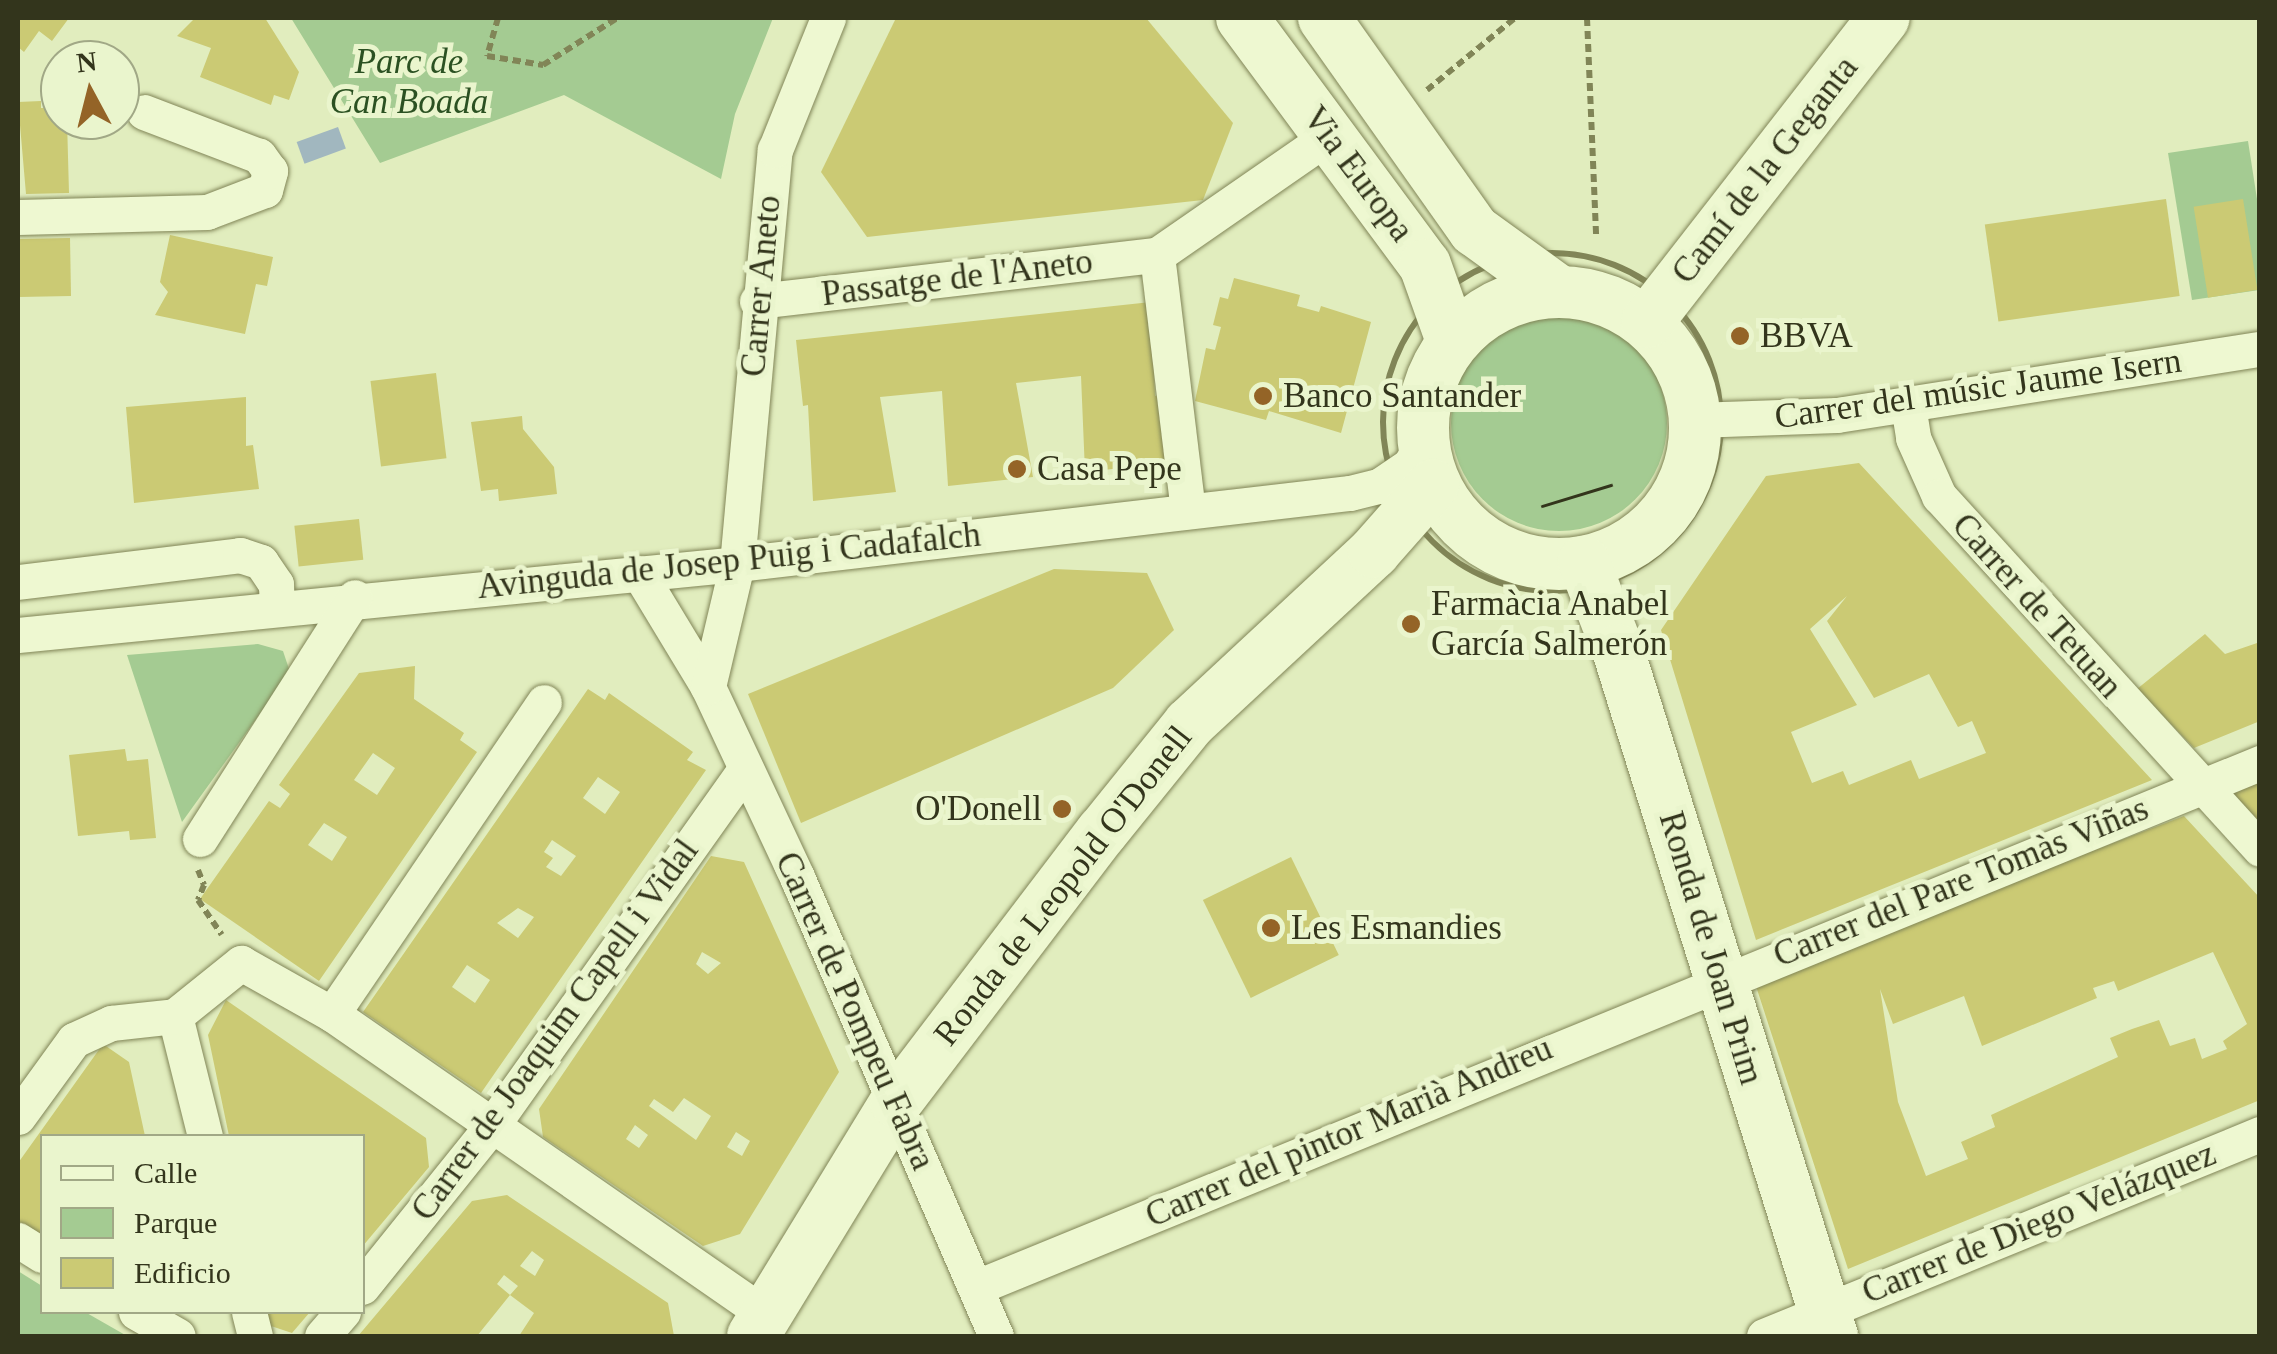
<!DOCTYPE html>
<html>
<head>
<meta charset="utf-8">
<style>
	body { margin:0 }
	#map { position:relative; width:2277px; height:1354px; overflow:hidden; background:#e1edbe; font-family:"Times New Roman",serif }
	div>[style] { position:absolute }
	[style*='--x'] { left:calc(var(--x)*1px); top:calc(var(--y)*1px); width:calc(var(--w)*1px); rotate:calc(var(--a)*1deg) }
	.green>* { inset:0; background:#a4cb92 }
	.round { border-radius:50% }
	.water>* { inset:0; background:#a1b7bf; transform-origin:0 0 }
	.building>* { inset:0; background:#cbca74; transform-origin:0 0 }
	.path>* { height:6px; margin-top:-3px; transform-origin:0; background:repeating-linear-gradient(90deg,#818557 0 8px,transparent 0 13px) }
	.path>.ring { margin:-3px; padding:0; box-sizing:content-box; background:none; border:6px solid #818557; border-radius:50% }
	.roads { filter:drop-shadow(0 0 2px #818557) drop-shadow(0 0 2px #818557) }
	.street>* { height:35px; margin:-17.5px; padding:0 17.5px; transform-origin:17.5px; border-radius:17.5px; background:#eef8d1 }
	.secondary>* { height:52px; margin:-26px; padding:0 26px; transform-origin:26px; border-radius:26px; background:#eef8d1 }
	.secondary>.ring { margin:-26px; padding:0; box-sizing:content-box; background:none; border:52px solid #eef8d1; border-radius:50% }
	.tram>* { height:2.5px; margin:-1.25px; padding:0 1.25px; transform-origin:1.25px; border-radius:1.25px; background:#33351c }
	.dots>* { width:28px; height:28px; translate:-50% -50%; box-sizing:border-box; border:5px solid #eaf5cd; border-radius:50% }
	span { translate:-50% -50%; white-space:nowrap; text-align:center; line-height:1.15; -webkit-text-stroke:10px #eaf5cd; paint-order:stroke }
	.park-label { font-size:35px; color:#2b5122; font-style:italic }
	.street-label { font-size:35px; color:#33351c }
	.poi-label { font-size:35px; color:#33351c }
	.left { translate:0 -50%; text-align:left }
	.right { translate:-100% -50%; text-align:right }
	.frame { position:absolute; inset:0; border:20px solid #33351c; pointer-events:none }
	.legend { position:absolute; left:40px; top:1134px; width:325px; height:180px; box-sizing:border-box; background:#eaf5cd; border:2px solid #a1a886; margin:0; padding:12px 18px; list-style:none; font-size:30px; color:#33351c }
	.legend li { display:flex; align-items:center; gap:20px; height:50px }
	.legend b { width:50px; border:2px solid #a1a886 }
	.north { position:absolute; left:40px; top:40px; width:100px; height:100px; box-sizing:border-box; background:#eaf5cd; border:2px solid #a1a886; border-radius:50%; rotate:353deg; font-size:28px; font-weight:700; line-height:40px; text-align:center; color:#33351c }
	.north::after { content:''; display:block; margin:auto; width:35px; height:45px; background:#946427; clip-path:polygon(50% 0,100% 100%,50% 72%,0 100%) }
</style>
</head>
<body>
<div id="map">
	<div class="green">
		<i style="clip-path:polygon(291px 18px,773px 18px,735px 114px,721px 179px,564px 95px,380px 163px)"></i>
		<i style="clip-path:polygon(2248px 141px,2259px 212px,2259px 290px,2192px 300px,2168px 153px)"></i>
		<i class="round" style="left:1451px;top:315px;width:216px;height:216px"></i>
		<i style="clip-path:polygon(258px 644px,283px 651px,290px 672px,182px 822px,127px 655px)"></i>
		<i style="clip-path:polygon(18px 1271px,42px 1286px,42px 1312px,85px 1312px,127px 1336px,18px 1336px)"></i>
	</div>
	<div class="water">
		<i style="left:338px;top:127px;width:23px;height:44px;rotate:70deg"></i>
	</div>
	<div class="building">
		<i style="clip-path:polygon(18px 18px,69px 18px,52px 41px,39px 31px,24px 52px,18px 47px)"></i>
		<i style="clip-path:polygon(195px 18px,265px 18px,299px 72px,289px 100px,274px 95px,271px 105px,200px 77px,211px 48px,177px 36px)"></i>
		<i style="clip-path:polygon(896px 18px,1146px 18px,1233px 123px,1203px 200px,867px 237px,821px 172px)"></i>
		<i style="clip-path:polygon(41px 101px,41px 108px,60px 107px,60px 120px,67px 120px,69px 193px,26px 194px,18px 102px)"></i>
		<i style="left:2166px;top:199px;width:98px;height:183px;rotate:82deg"></i>
		<i style="left:2243px;top:199px;width:92px;height:50px;rotate:81deg"></i>
		<i style="clip-path:polygon(170px 235px,273px 257px,267px 286px,256px 284px,245px 334px,155px 315px,168px 292px,160px 282px)"></i>
		<i style="left:70px;top:238px;width:58px;height:52px;rotate:89deg"></i>
		<i style="clip-path:polygon(1234px 278px,1300px 295px,1297px 306px,1319px 312px,1321px 306px,1371px 322px,1341px 433px,1269px 411px,1266px 420px,1195px 401px,1206px 348px,1215px 350px,1221px 327px,1213px 325px,1220px 297px,1228px 299px)"></i>
		<i style="clip-path:polygon(1151px 302px,1155px 396px,1160px 395px,1168px 463px,1085px 472px,1081px 376px,1016px 383px,1033px 477px,948px 486px,942px 391px,880px 397px,896px 492px,813px 501px,808px 405px,803px 406px,796px 340px)"></i>
		<i style="left:436px;top:373px;width:86px;height:66px;rotate:83deg"></i>
		<i style="clip-path:polygon(246px 397px,246px 446px,253px 445px,259px 489px,134px 503px,126px 407px)"></i>
		<i style="clip-path:polygon(522px 416px,523px 429px,554px 467px,557px 494px,499px 501px,498px 489px,481px 491px,471px 422px)"></i>
		<i style="clip-path:polygon(evenodd,1859px 463px,2152px 780px,1756px 940px,1661px 630px,1766px 476px,1859px 463px,1847px 596px,1827px 621px,1874px 698px,1929px 674px,1958px 727px,1972px 721px,1986px 753px,1919px 779px,1911px 760px,1849px 785px,1843px 771px,1812px 783px,1791px 732px,1857px 705px,1810px 629px,1847px 596px)"></i>
		<i style="left:359px;top:519px;width:41px;height:65px;rotate:84deg"></i>
		<i style="clip-path:polygon(1054px 569px,1147px 573px,1174px 630px,1113px 688px,801px 823px,748px 694px)"></i>
		<i style="clip-path:polygon(2205px 634px,2225px 654px,2260px 642px,2260px 721px,2194px 748px,2137px 689px)"></i>
		<i style="clip-path:polygon(evenodd,415px 666px,414px 699px,464px 733px,460px 740px,477px 752px,319px 981px,200px 899px,269px 801px,280px 808px,290px 794px,279px 785px,359px 673px,415px 666px,373px 753px,395px 768px,377px 795px,354px 780px,373px 753px,415px 666px,324px 823px,347px 837px,332px 861px,308px 845px,324px 823px)"></i>
		<i style="clip-path:polygon(evenodd,588px 689px,605px 700px,609px 693px,693px 752px,687px 760px,706px 770px,481px 1093px,363px 1012px,588px 689px,598px 777px,620px 792px,605px 814px,583px 798px,598px 777px,588px 689px,552px 840px,576px 856px,561px 876px,546px 867px,553px 858px,544px 852px,552px 840px,588px 689px,518px 908px,534px 917px,518px 938px,497px 923px,518px 908px,588px 689px,467px 965px,490px 980px,475px 1003px,452px 987px,467px 965px)"></i>
		<i style="clip-path:polygon(125px 749px,127px 761px,148px 759px,156px 838px,130px 840px,129px 831px,78px 836px,69px 755px)"></i>
		<i style="clip-path:polygon(2260px 779px,2260px 824px,2230px 792px)"></i>
		<i style="clip-path:polygon(evenodd,2184px 816px,2260px 898px,2260px 1100px,1848px 1269px,1754px 980px,2184px 816px,2213px 952px,2247px 1024px,2223px 1041px,2227px 1049px,2202px 1059px,2195px 1038px,2170px 1046px,2159px 1020px,2132px 1029px,2110px 1038px,2118px 1057px,1991px 1115px,1995px 1127px,1961px 1142px,1968px 1159px,1926px 1176px,1898px 1102px,1880px 989px,1893px 1024px,1964px 996px,1982px 1046px,2097px 998px,2093px 988px,2114px 981px,2118px 991px,2213px 952px)"></i>
		<i style="clip-path:polygon(evenodd,711px 856px,744px 862px,839px 1072px,740px 1234px,703px 1246px,543px 1137px,539px 1109px,711px 856px,702px 952px,721px 963px,708px 974px,696px 964px,702px 952px,711px 856px,684px 1098px,711px 1116px,696px 1140px,649px 1106px,654px 1099px,673px 1112px,684px 1098px,711px 856px,635px 1125px,648px 1135px,639px 1148px,626px 1139px,635px 1125px,711px 856px,736px 1132px,750px 1141px,742px 1156px,727px 1147px,736px 1132px)"></i>
		<i style="left:1291px;top:857px;width:109px;height:98px;rotate:64deg"></i>
		<i style="clip-path:polygon(226px 1000px,426px 1138px,429px 1167px,362px 1247px,362px 1136px,229px 1136px,208px 1035px)"></i>
		<i style="clip-path:polygon(103px 1044px,129px 1062px,145px 1136px,42px 1136px,42px 1236px,18px 1222px,18px 1163px)"></i>
		<i style="clip-path:polygon(evenodd,507px 1195px,668px 1303px,674px 1336px,519px 1336px,534px 1313px,510px 1295px,518px 1286px,504px 1275px,497px 1284px,510px 1295px,477px 1336px,358px 1336px,472px 1201px,507px 1195px,532px 1251px,544px 1260px,535px 1276px,520px 1266px,532px 1251px)"></i>
		<i style="clip-path:polygon(265px 1312px,310px 1312px,292px 1333px,268px 1325px)"></i>
	</div>
	<div class="path">
		<i style="--x:498;--y:18;--w:40;--a:106"></i>
		<i style="--x:487;--y:56;--w:57;--a:9.1"></i>
		<i style="--x:543;--y:65;--w:88;--a:-32.4"></i>
		<i style="--x:1587;--y:18;--w:217;--a:87.6"></i>
		<i style="--x:1427;--y:90;--w:114;--a:-39.3"></i>
		<i class="ring" style="left:1383px;top:253px;width:332px;height:332px"></i>
		<i style="--x:198;--y:870;--w:16;--a:68"></i>
		<i style="--x:204;--y:885;--w:16;--a:112"></i>
		<i style="--x:198;--y:900;--w:42;--a:55.6"></i>
	</div>
	<div class="roads">
		<div class="street">
			<i style="--x:18;--y:217;--w:189;--a:-1.5"></i>
			<i style="--x:207;--y:212;--w:62;--a:-20.8"></i>
			<i style="--x:265;--y:190;--w:20;--a:-75"></i>
			<i style="--x:270;--y:171;--w:19;--a:-126"></i>
			<i style="--x:259;--y:156;--w:123;--a:-159.1"></i>
			<i style="--x:1157;--y:255;--w:258;--a:83.1"></i>
			<i style="--x:757;--y:301;--w:403;--a:-6.6"></i>
			<i style="--x:1157;--y:255;--w:211;--a:-34.7"></i>
			<i style="--x:1908;--y:405;--w:33;--a:81"></i>
			<i style="--x:1913;--y:438;--w:64;--a:65.9"></i>
			<i style="--x:1939;--y:496;--w:477;--a:47.7"></i>
			<i style="--x:1695;--y:420;--w:142;--a:-2"></i>
			<i style="--x:1837;--y:415;--w:428;--a:-8.9"></i>
			<i style="--x:639;--y:573;--w:133;--a:58.8"></i>
			<i style="--x:708;--y:687;--w:210;--a:64.9"></i>
			<i style="--x:797;--y:877;--w:500;--a:66.56"></i>
			<i style="--x:18;--y:582;--w:224;--a:-6.9"></i>
			<i style="--x:240;--y:555;--w:22;--a:18"></i>
			<i style="--x:261;--y:562;--w:27;--a:56"></i>
			<i style="--x:276;--y:584;--w:23;--a:88"></i>
			<i style="--x:18;--y:635;--w:722;--a:-5.64"></i>
			<i style="--x:737;--y:564;--w:617;--a:-6.61"></i>
			<i style="--x:1350;--y:493;--w:30;--a:-14"></i>
			<i style="--x:1379;--y:486;--w:36;--a:-34"></i>
			<i style="--x:1409;--y:466;--w:25;--a:-58"></i>
			<i style="--x:708;--y:687;--w:126;--a:-76.7"></i>
			<i style="--x:737;--y:564;--w:416;--a:-84.8"></i>
			<i style="--x:775;--y:150;--w:142;--a:-68.1"></i>
			<i style="--x:200;--y:839;--w:287;--a:-57.4"></i>
			<i style="--x:332;--y:1014;--w:377;--a:-55.8"></i>
			<i style="--x:175;--y:1016;--w:124;--a:76"></i>
			<i style="--x:18;--y:1117;--w:95;--a:-54"></i>
			<i style="--x:74;--y:1040;--w:41;--a:-24.7"></i>
			<i style="--x:111;--y:1023;--w:64;--a:-6.2"></i>
			<i style="--x:175;--y:1016;--w:85;--a:-38.8"></i>
			<i style="--x:241;--y:963;--w:104;--a:29.3"></i>
			<i style="--x:332;--y:1014;--w:528;--a:34.74"></i>
			<i style="--x:18;--y:1240;--w:28;--a:32"></i>
			<i style="--x:362;--y:1287;--w:209;--a:-51.2"></i>
			<i style="--x:493;--y:1124;--w:435;--a:-54.6"></i>
			<i style="--x:977;--y:1287;--w:1386;--a:-22.22"></i>
			<i style="--x:136;--y:1312;--w:48;--a:29.7"></i>
			<i style="--x:249;--y:1312;--w:25;--a:76"></i>
			<i style="--x:322;--y:1336;--w:32;--a:-49"></i>
			<i style="--x:1764;--y:1336;--w:536;--a:-22.16"></i>
		</div>
		<div class="secondary">
			<i style="--x:1242;--y:18;--w:307;--a:53.5"></i>
			<i style="--x:1425;--y:265;--w:81;--a:70.4"></i>
			<i style="--x:1324;--y:18;--w:260;--a:54.7"></i>
			<i style="--x:1474;--y:230;--w:102;--a:35.9"></i>
			<i class="ring" style="left:1423px;top:292px;width:220px;height:220px"></i>
			<i style="--x:1647;--y:322;--w:385;--a:-52.1"></i>
			<i style="--x:1584;--y:562;--w:94;--a:68.9"></i>
			<i style="--x:1618;--y:650;--w:719;--a:72.67"></i>
			<i style="--x:753;--y:1336;--w:274;--a:-58.6"></i>
			<i style="--x:896;--y:1102;--w:340;--a:-52.7"></i>
			<i style="--x:1102;--y:832;--w:139;--a:-51.1"></i>
			<i style="--x:1189;--y:724;--w:253;--a:-42.9"></i>
			<i style="--x:1374;--y:552;--w:89;--a:-48.6"></i>
		</div>
	</div>
	<div class="tram">
		<i style="--x:1542;--y:506;--w:72;--a:-16.9"></i>
	</div>
	<div class="dots">
		<i style="left:1740px;top:336px;background:#946427"></i>
		<i style="left:1263px;top:396px;background:#946427"></i>
		<i style="left:1017px;top:469px;background:#946427"></i>
		<i style="left:1411px;top:624px;background:#946427"></i>
		<i style="left:1062px;top:809px;background:#946427"></i>
		<i style="left:1271px;top:928px;background:#946427"></i>
	</div>
	<div class="park-label">
		<span style="left:409px;top:82px">Parc de<br>Can Boada</span>
	</div>
	<div class="street-label">
		<span style="left:1765px;top:170px;rotate:-52deg">Camí de la Geganta</span>
		<span style="left:1358px;top:174px;rotate:53deg">Via Europa</span>
		<span style="left:957px;top:278px;rotate:-7deg">Passatge de l'Aneto</span>
		<span style="left:761px;top:286px;rotate:-85deg">Carrer Aneto</span>
		<span style="left:1978px;top:389px;rotate:-8deg">Carrer del músic Jaume Isern</span>
		<span style="left:729px;top:561px;rotate:-6deg">Avinguda de Josep Puig i Cadafalch</span>
		<span style="left:2037px;top:606px;rotate:48deg">Carrer de Tetuan</span>
		<span style="left:1961px;top:882px;rotate:-22deg">Carrer del Pare Tomàs Viñas</span>
		<span style="left:1063px;top:886px;rotate:-52deg">Ronda de Leopold O'Donell</span>
		<span style="left:1711px;top:948px;rotate:73deg">Ronda de Joan Prim</span>
		<span style="left:855px;top:1011px;rotate:66deg">Carrer de Pompeu Fabra</span>
		<span style="left:555px;top:1030px;rotate:-54deg">Carrer de Joaquim Capell i Vidal</span>
		<span style="left:1349px;top:1132px;rotate:-23deg">Carrer del pintor Marià Andreu</span>
		<span style="left:2039px;top:1223px;rotate:-22deg">Carrer de Diego Velázquez</span>
	</div>
	<div class="poi-label">
		<span class="left" style="left:1760px;top:336px">BBVA</span>
		<span class="left" style="left:1283px;top:396px">Banco Santander</span>
		<span class="left" style="left:1037px;top:469px">Casa Pepe</span>
		<span class="left" style="left:1431px;top:624px">Farmàcia Anabel<br>García Salmerón</span>
		<span class="right" style="left:1042px;top:809px">O'Donell</span>
		<span class="left" style="left:1291px;top:928px">Les Esmandies</span>
	</div>
	<div class="frame"></div>
	<ul class="legend">
	<li><b style="height:12px;background:#eef8d1"></b>Calle</li>
	<li><b style="height:28px;background:#a4cb92"></b>Parque</li>
	<li><b style="height:28px;background:#cbca74"></b>Edificio</li>
	</ul>
	<div class="north">N</div>
</div>
</body>
</html>
